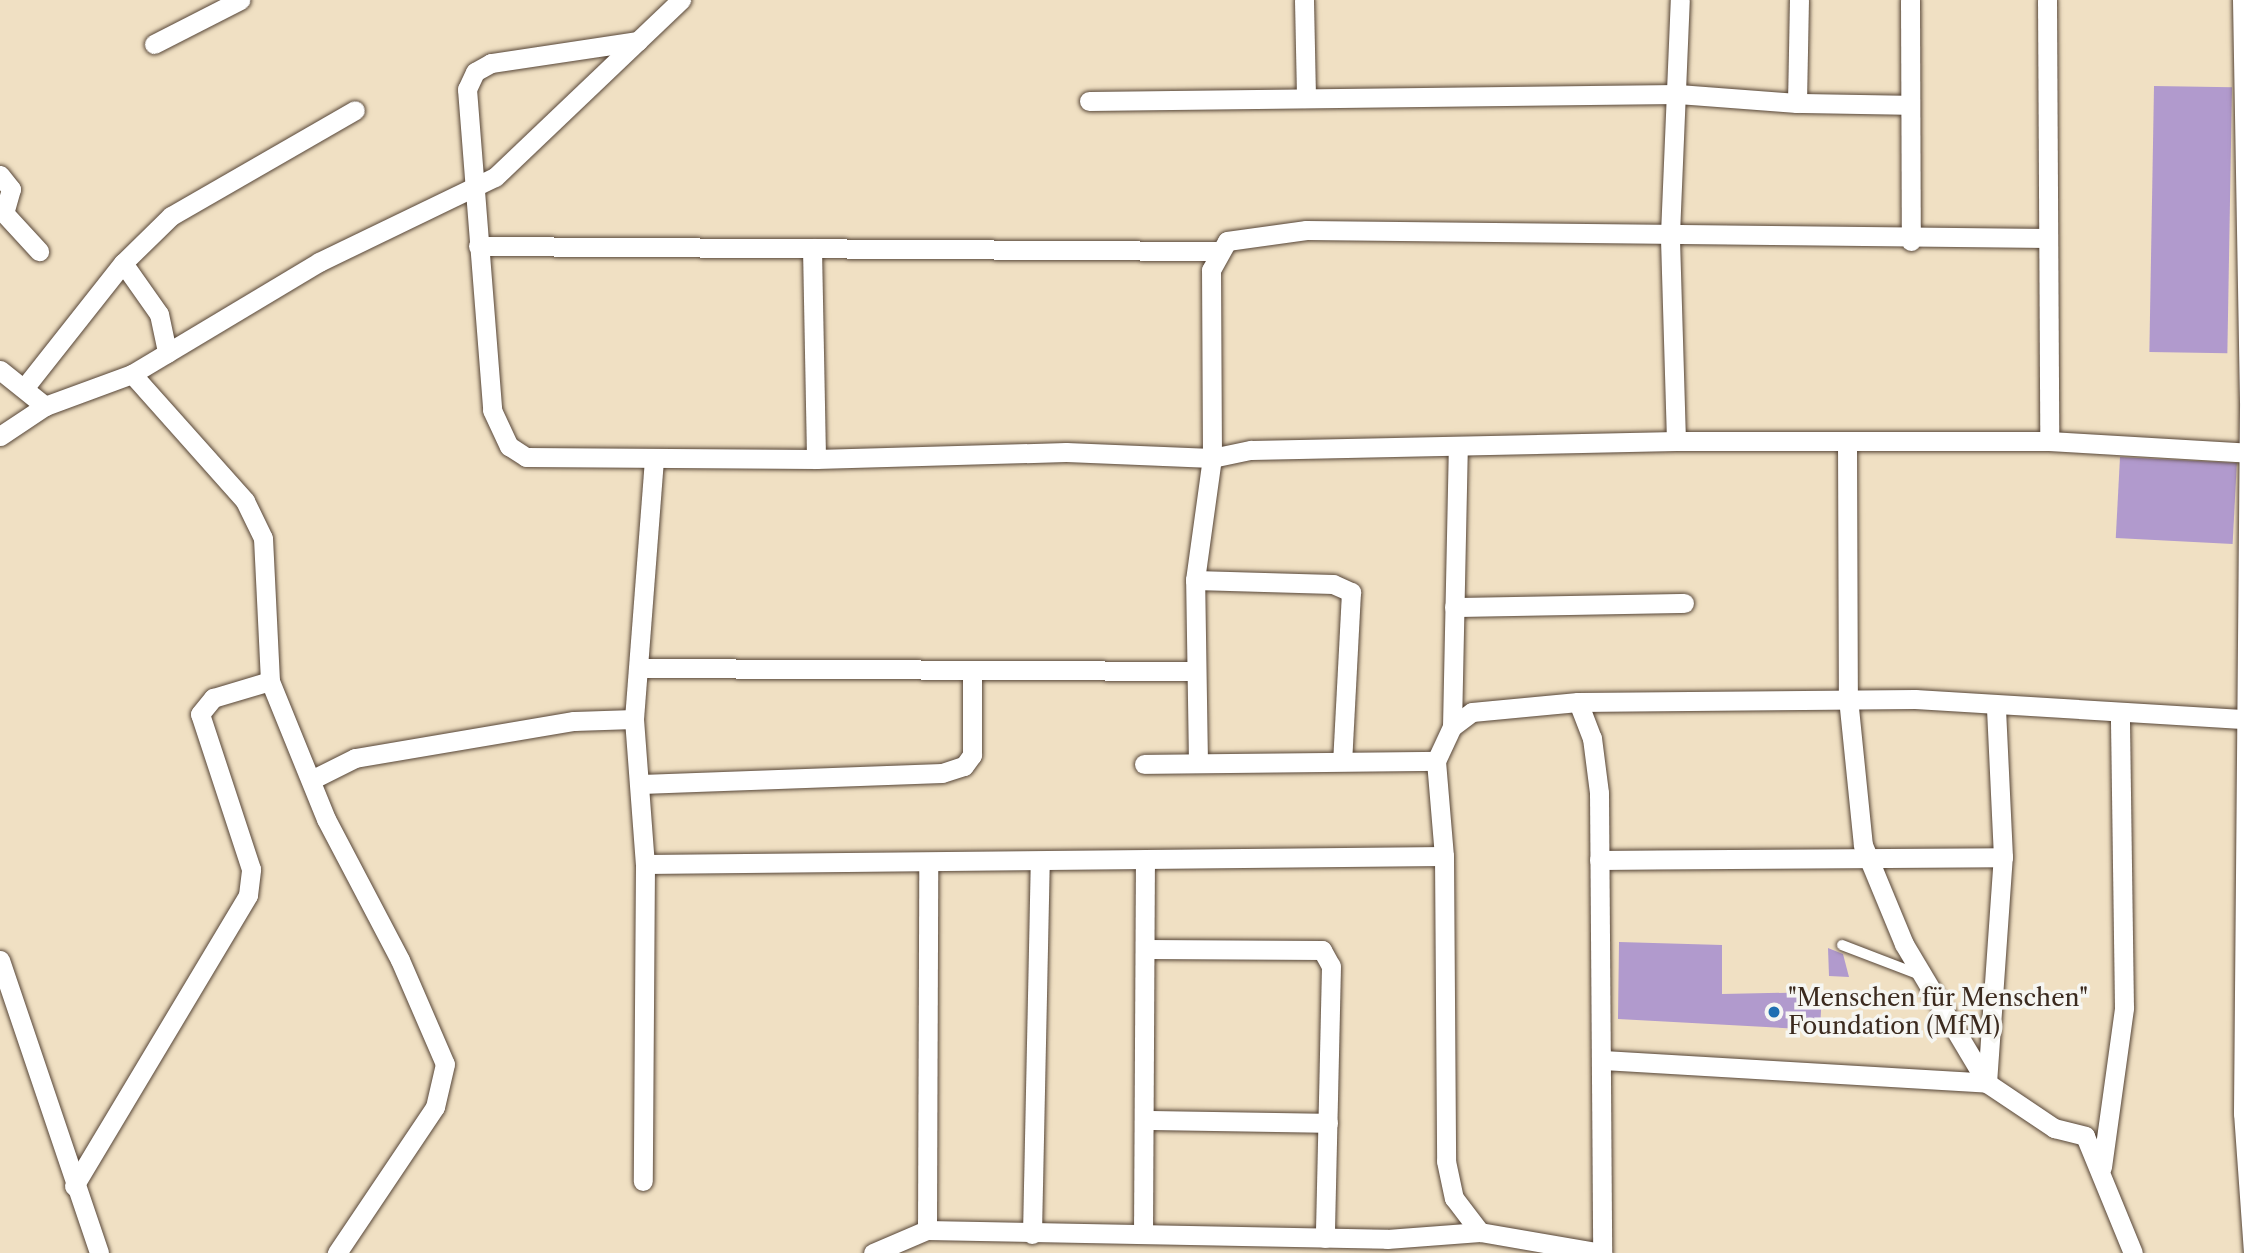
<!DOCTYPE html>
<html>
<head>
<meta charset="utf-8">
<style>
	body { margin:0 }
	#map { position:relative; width:2258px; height:1253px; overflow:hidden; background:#f0e0c3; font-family:"Libre Caslon Text",serif }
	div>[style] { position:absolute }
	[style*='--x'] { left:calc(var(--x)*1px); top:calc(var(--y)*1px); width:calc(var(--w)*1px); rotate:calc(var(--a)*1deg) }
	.building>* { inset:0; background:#b19acd; transform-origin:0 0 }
	.roads { filter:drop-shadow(0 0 2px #564537) drop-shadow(0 0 2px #564537) }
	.lane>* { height:10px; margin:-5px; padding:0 5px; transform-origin:5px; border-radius:5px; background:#fff }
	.street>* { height:19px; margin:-9.5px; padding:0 9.5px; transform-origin:9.5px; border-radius:9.5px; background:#fff }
	.secondary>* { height:28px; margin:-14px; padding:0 14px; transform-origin:14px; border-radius:14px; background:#fff }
	.dots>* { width:19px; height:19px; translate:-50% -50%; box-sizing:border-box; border:4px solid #f6f6f2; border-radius:50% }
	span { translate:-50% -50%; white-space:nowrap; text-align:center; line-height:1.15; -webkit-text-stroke:7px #f6f6f2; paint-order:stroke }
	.poi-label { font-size:24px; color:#3b2a1e }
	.left { translate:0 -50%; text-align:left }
</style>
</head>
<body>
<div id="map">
	<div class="building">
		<i style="left:2154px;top:86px;width:78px;height:266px;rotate:1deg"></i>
		<i style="left:2120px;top:457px;width:117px;height:81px;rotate:3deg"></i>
		<i style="clip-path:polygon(1619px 942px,1722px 945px,1722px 994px,1822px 992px,1820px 1030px,1618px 1019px)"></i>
		<i style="clip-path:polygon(1828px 948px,1843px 954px,1849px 977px,1829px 976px)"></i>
	</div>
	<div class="roads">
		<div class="lane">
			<i style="--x:1842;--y:945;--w:84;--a:21"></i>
		</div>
		<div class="street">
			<i style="--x:1304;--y:0;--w:98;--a:88.8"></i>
			<i style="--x:1910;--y:0;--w:241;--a:89.8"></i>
			<i style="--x:2047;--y:0;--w:441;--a:89.7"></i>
			<i style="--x:638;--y:41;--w:149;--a:171.5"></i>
			<i style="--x:491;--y:63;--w:18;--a:151"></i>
			<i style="--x:475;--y:72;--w:19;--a:115"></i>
			<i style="--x:467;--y:89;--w:322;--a:85.5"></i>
			<i style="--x:492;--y:410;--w:40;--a:65"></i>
			<i style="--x:509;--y:446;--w:20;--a:33"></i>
			<i style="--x:526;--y:457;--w:290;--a:0.4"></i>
			<i style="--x:816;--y:459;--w:250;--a:-1.6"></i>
			<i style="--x:1066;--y:452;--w:146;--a:2.4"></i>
			<i style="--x:1212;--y:458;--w:40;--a:-12"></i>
			<i style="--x:1251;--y:450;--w:425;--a:-1.2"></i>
			<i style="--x:1676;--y:441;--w:373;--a:0"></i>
			<i style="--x:2049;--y:441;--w:204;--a:3.4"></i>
			<i style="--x:154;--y:44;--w:97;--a:-27.1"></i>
			<i style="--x:1089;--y:101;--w:589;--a:-0.68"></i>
			<i style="--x:1678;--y:94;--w:119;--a:4.3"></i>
			<i style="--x:1797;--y:103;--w:103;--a:-88.9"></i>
			<i style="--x:1797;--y:103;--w:112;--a:1"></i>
			<i style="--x:0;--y:175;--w:18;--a:52"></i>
			<i style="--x:11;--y:189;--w:25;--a:106"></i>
			<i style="--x:4;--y:213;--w:52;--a:47.4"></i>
			<i style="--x:478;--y:246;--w:739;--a:0.39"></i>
			<i style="--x:812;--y:248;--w:211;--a:88.9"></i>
			<i style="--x:123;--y:263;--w:62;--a:54.8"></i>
			<i style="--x:159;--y:314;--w:40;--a:78"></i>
			<i style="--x:0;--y:370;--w:58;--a:38.7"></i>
			<i style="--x:132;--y:374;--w:170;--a:48.3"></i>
			<i style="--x:245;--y:501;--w:41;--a:64.1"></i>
			<i style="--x:263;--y:538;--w:143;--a:87.2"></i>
			<i style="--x:270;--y:681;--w:149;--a:67.9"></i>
			<i style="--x:326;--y:819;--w:159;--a:62.3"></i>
			<i style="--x:400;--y:960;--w:113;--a:66.6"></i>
			<i style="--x:445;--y:1064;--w:44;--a:103.1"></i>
			<i style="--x:435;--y:1107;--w:176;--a:123.9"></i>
			<i style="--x:25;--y:387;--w:158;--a:-51.7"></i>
			<i style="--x:123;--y:263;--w:67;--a:-44.4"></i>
			<i style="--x:171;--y:216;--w:212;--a:-29.9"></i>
			<i style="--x:0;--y:436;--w:54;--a:-33.7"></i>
			<i style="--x:45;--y:406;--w:93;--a:-20.2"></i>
			<i style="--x:132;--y:374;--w:218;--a:-30.9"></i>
			<i style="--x:319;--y:262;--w:195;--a:-25.8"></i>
			<i style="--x:495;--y:177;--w:257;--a:-43.6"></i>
			<i style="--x:1676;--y:441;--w:207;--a:-91.7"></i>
			<i style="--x:1670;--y:234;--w:234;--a:-87.6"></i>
			<i style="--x:1847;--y:441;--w:257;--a:89.8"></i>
			<i style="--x:1848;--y:698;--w:148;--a:84.2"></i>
			<i style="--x:1863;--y:845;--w:107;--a:67.5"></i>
			<i style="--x:1904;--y:944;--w:162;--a:59.2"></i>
			<i style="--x:1987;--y:1083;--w:81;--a:33.9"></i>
			<i style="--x:2054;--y:1128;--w:32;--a:14"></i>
			<i style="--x:2085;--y:1136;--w:126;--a:67.7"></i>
			<i style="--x:1195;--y:580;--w:138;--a:1.7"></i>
			<i style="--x:1333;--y:584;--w:20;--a:24"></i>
			<i style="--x:1351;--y:592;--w:169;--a:93"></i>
			<i style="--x:1454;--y:607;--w:230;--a:-1"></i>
			<i style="--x:641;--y:668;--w:555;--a:0.31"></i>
			<i style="--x:1578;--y:702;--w:39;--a:69"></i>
			<i style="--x:1592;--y:738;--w:55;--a:82.7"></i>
			<i style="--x:1599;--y:793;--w:460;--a:89.6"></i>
			<i style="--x:634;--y:719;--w:145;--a:85.7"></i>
			<i style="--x:645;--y:864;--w:317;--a:90.4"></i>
			<i style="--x:1452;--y:727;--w:280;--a:-88.8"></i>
			<i style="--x:1436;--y:761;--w:95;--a:85.2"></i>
			<i style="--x:1444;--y:856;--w:305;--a:89.6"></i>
			<i style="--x:1446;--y:1161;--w:38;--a:78"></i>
			<i style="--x:1454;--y:1198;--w:43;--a:52.6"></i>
			<i style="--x:1480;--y:1232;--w:124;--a:9.8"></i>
			<i style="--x:1198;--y:763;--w:183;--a:-90.9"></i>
			<i style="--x:1195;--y:580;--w:123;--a:-82.1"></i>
			<i style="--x:1212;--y:458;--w:188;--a:-90.3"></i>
			<i style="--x:1211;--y:270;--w:33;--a:-61"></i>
			<i style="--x:1227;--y:241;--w:80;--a:-7.9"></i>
			<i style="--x:1306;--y:230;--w:742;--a:0.62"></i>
			<i style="--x:1144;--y:764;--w:292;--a:-0.6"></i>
			<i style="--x:1436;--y:761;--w:38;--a:-65"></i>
			<i style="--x:1452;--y:727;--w:25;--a:-37"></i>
			<i style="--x:1472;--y:712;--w:106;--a:-5.4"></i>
			<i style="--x:1578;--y:702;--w:337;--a:-0.5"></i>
			<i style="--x:1915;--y:699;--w:344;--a:3.5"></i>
			<i style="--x:313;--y:779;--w:47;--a:-26.6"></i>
			<i style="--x:355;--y:758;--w:222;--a:-9.6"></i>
			<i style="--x:574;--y:721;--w:60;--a:-1.9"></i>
			<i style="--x:634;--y:719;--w:260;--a:-85.6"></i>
			<i style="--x:641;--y:784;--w:301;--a:-2.1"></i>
			<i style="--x:942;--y:773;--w:23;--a:-18"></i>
			<i style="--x:964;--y:766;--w:14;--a:-54"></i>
			<i style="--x:972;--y:755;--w:85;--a:-90"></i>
			<i style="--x:1599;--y:860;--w:404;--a:-0.4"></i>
			<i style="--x:645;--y:864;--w:799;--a:-0.57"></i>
			<i style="--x:1147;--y:949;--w:175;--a:0.3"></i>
			<i style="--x:1322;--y:950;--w:18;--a:61"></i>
			<i style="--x:1331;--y:966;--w:272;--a:91.3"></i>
			<i style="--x:0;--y:960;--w:309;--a:71.3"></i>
			<i style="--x:1604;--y:1060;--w:384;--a:3.4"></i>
			<i style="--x:1987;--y:1083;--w:227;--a:-86"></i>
			<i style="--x:2003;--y:857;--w:148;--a:-92.7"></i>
			<i style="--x:1145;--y:1120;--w:183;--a:0.9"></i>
			<i style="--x:2102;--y:1167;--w:161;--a:-82.1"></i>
			<i style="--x:2124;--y:1008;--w:296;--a:-90.8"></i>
			<i style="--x:74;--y:1186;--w:339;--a:-59.1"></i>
			<i style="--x:248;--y:895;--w:26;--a:-83"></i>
			<i style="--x:251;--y:869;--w:163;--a:-108.2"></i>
			<i style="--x:200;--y:714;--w:21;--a:-51"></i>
			<i style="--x:213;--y:698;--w:59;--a:-16.6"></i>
			<i style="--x:927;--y:1230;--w:368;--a:-89.8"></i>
			<i style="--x:1032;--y:1234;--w:373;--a:-88.8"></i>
			<i style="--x:1143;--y:1234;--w:375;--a:-89.7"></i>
			<i style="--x:873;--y:1253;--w:59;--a:-23.1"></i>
			<i style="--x:927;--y:1230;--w:460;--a:1.1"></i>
			<i style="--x:1387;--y:1239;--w:93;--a:-4.3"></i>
		</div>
		<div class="secondary">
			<i style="--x:2247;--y:0;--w:409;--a:89"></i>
			<i style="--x:2254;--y:409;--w:704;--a:90.49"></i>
			<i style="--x:2248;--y:1113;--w:140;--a:85.9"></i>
		</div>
	</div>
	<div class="dots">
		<i style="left:1774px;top:1012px;background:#1f6fb2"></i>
	</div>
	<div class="poi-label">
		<span class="left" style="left:1788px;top:1012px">"Menschen für Menschen"<br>Foundation (MfM)</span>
	</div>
</div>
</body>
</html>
